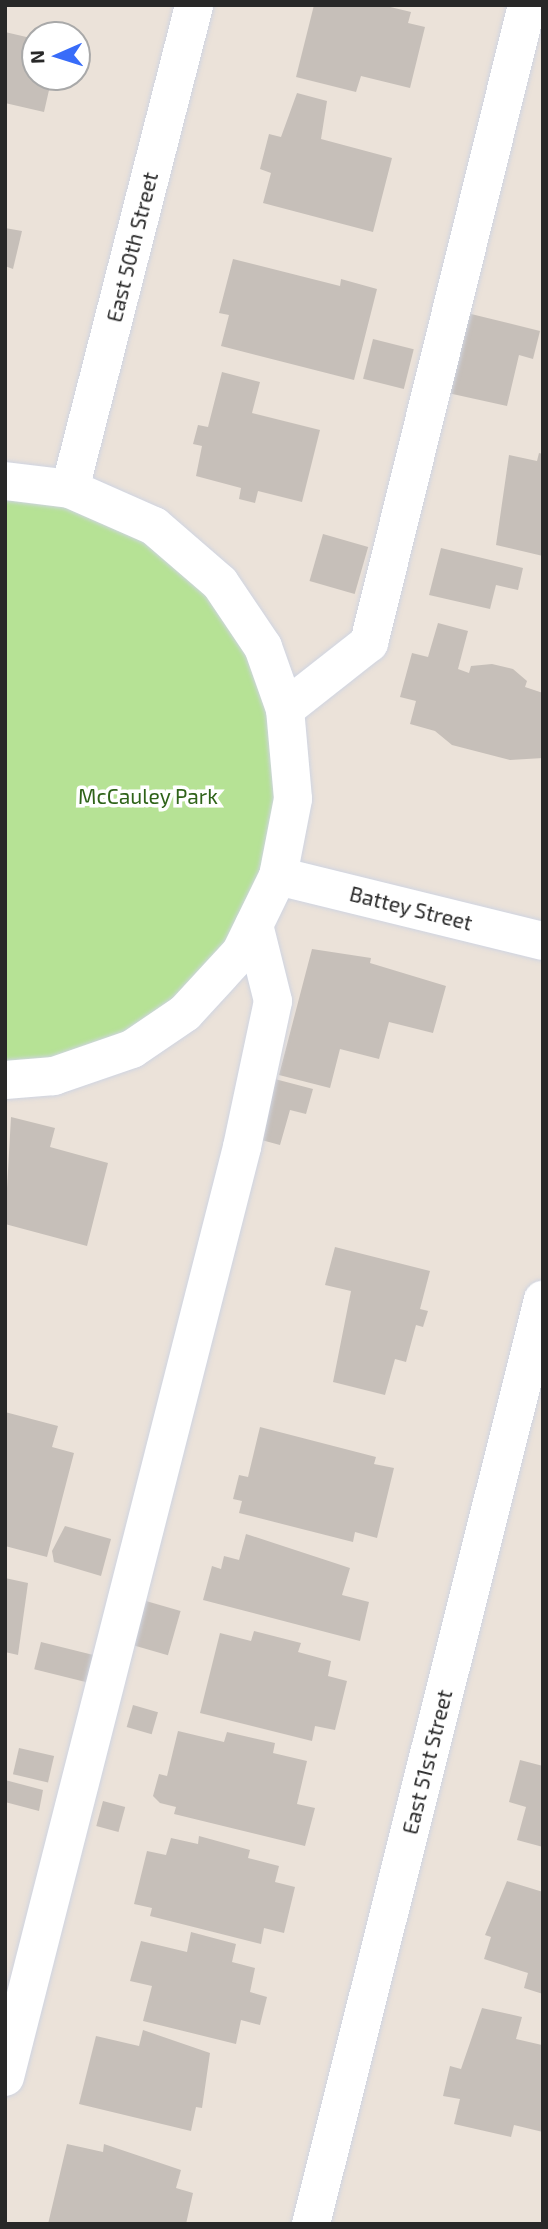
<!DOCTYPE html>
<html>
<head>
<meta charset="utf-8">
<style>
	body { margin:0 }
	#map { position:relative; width:548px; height:2229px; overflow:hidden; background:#ebe2d9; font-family:"Exo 2",sans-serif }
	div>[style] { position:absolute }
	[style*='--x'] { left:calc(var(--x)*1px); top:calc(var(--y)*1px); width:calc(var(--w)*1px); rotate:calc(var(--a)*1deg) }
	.green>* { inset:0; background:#b6e295 }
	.building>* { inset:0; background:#c6bfb9; transform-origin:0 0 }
	.roads { filter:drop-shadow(0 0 2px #cfd4e1) drop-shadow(0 0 2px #cfd4e1) }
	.minor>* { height:38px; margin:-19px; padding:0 19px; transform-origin:19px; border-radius:19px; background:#fff }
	span { translate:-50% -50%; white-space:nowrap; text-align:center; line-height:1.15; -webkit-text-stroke:7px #fff; paint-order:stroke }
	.street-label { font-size:21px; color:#282828 }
	.park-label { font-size:21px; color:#2f6319 }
	.frame { position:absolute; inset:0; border:7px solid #282828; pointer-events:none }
	.north { position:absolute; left:21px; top:21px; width:70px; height:70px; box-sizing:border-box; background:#fff; border:2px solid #a9a9a9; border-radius:50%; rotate:267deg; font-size:19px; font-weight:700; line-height:28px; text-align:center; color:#282828 }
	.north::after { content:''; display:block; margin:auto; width:24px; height:32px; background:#386cf9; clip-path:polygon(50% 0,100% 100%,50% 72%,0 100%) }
</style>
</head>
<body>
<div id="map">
	<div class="green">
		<i style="clip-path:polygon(5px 481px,70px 489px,220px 583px,285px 709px,278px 876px,185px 1013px,5px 1080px)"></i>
	</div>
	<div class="building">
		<i style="clip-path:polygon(314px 5px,382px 5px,411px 12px,408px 23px,425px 27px,410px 88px,361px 76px,356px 92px,296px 77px)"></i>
		<i style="clip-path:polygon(5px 32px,35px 39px,35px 77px,52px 77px,44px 112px,5px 103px)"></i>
		<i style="clip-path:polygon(297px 93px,327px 101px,321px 139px,392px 158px,373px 232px,263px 203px,271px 173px,260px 169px,269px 134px,281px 137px)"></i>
		<i style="clip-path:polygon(5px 228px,22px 231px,13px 269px,5px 266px)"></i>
		<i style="clip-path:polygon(233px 259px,340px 286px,341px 279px,377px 289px,354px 380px,221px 346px,229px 315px,219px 313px)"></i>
		<i style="clip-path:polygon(467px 313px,540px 331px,533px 359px,519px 355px,507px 406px,448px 393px)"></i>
		<i style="left:373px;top:339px;width:42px;height:41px;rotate:14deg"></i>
		<i style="clip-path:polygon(222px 372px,260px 382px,252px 413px,320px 430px,302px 502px,258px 491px,255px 503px,239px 499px,241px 488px,196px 476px,202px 446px,193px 444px,198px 425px,208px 427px)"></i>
		<i style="clip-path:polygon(539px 453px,543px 454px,543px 556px,496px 545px,509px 455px,537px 461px)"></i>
		<i style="left:323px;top:534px;width:47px;height:49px;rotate:16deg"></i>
		<i style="clip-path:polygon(441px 548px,523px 568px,518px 590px,496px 585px,490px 609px,429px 595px)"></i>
		<i style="clip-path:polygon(438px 623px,468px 631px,458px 669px,469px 673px,471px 666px,492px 664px,513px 669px,527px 681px,525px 687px,543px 693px,543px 758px,510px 760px,452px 745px,435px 731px,410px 724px,416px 701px,400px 697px,412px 653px,428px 657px)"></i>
		<i style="clip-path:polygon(312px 949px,371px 958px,370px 963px,446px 986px,433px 1033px,389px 1022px,379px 1059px,340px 1049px,330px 1088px,279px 1075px)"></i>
		<i style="clip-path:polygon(271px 1078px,313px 1089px,306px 1114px,290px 1110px,280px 1145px,254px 1138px)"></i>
		<i style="clip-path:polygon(11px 1117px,55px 1128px,50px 1147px,108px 1163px,87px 1246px,5px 1224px)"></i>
		<i style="clip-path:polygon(335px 1247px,430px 1271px,420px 1309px,428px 1311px,423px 1327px,416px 1325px,406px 1362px,395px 1359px,385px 1395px,333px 1382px,351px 1291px,325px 1285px)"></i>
		<i style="clip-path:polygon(5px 1412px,58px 1426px,52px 1447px,74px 1453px,47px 1557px,5px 1546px)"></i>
		<i style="clip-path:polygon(260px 1427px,376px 1457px,374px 1464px,394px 1468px,377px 1538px,355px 1532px,353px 1542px,239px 1513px,242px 1501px,233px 1499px,239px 1475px,248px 1477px)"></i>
		<i style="clip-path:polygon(65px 1526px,111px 1539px,101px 1576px,54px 1562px,52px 1551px)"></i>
		<i style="clip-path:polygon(246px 1534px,350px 1568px,342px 1595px,369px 1602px,360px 1641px,203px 1600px,212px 1566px,221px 1569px,224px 1556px,239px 1560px)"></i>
		<i style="clip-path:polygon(5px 1578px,28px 1583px,18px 1655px,5px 1652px)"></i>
		<i style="left:146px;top:1601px;width:36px;height:46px;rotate:16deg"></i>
		<i style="clip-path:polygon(254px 1631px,301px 1643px,298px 1652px,331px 1661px,328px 1676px,347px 1681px,335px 1730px,315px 1726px,312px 1741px,200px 1713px,220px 1633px,251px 1641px)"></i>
		<i style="left:41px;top:1642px;width:54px;height:28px;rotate:14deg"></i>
		<i style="left:133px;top:1705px;width:26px;height:23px;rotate:16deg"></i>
		<i style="clip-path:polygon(178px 1731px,224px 1742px,227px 1732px,275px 1743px,273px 1753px,307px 1761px,297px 1804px,315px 1808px,305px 1846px,174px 1814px,176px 1807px,160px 1803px,153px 1796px,159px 1774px,167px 1776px)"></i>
		<i style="left:19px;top:1748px;width:36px;height:27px;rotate:13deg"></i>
		<i style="clip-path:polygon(520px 1760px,543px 1766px,543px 1847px,517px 1840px,526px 1807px,509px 1802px)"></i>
		<i style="clip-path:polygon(5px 1780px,43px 1790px,39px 1811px,5px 1802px)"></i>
		<i style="left:103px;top:1801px;width:23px;height:26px;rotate:15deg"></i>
		<i style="clip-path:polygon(199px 1836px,250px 1850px,248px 1858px,279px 1866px,275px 1882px,295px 1887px,284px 1933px,264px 1928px,261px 1944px,150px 1916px,152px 1908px,134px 1904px,147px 1851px,166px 1855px,171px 1838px,198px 1844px)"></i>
		<i style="clip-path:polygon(507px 1881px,543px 1892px,543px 1994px,524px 1988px,528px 1973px,484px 1959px,491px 1937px,485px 1935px)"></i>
		<i style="clip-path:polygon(191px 1932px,236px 1944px,232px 1962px,255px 1968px,250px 1992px,267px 1997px,260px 2025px,241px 2020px,236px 2044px,143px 2021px,152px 1986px,130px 1981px,141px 1941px,187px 1952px)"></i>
		<i style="clip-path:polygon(482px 2008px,522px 2017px,516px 2039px,542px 2045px,543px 2132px,514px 2125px,511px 2137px,454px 2124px,460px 2099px,443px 2096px,450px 2066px,461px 2069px)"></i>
		<i style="clip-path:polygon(143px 2030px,210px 2053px,202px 2108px,196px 2107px,191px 2131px,79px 2104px,96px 2036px,139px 2046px)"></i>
		<i style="clip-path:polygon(67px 2144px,103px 2152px,104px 2144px,181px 2170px,176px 2188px,193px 2193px,186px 2224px,48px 2224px)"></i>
	</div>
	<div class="roads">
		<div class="minor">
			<i style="--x:5;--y:481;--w:65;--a:7"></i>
			<i style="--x:70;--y:489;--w:92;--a:23.8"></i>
			<i style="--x:154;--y:526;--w:87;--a:40.8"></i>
			<i style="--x:220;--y:583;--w:77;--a:56.1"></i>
			<i style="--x:263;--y:647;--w:66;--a:70.5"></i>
			<i style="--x:285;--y:709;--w:90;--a:84.9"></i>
			<i style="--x:293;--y:799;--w:78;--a:101"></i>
			<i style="--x:278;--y:876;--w:85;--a:116"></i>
			<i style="--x:241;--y:952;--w:83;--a:132.6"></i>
			<i style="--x:185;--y:1013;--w:64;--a:145.8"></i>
			<i style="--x:132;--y:1049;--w:83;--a:160.9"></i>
			<i style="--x:54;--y:1076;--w:49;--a:175.3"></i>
			<i style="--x:70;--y:489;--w:500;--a:-75.6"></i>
			<i style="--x:285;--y:709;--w:107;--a:-38.2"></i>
			<i style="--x:369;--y:643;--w:657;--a:-76.09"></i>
			<i style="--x:278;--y:876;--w:273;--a:13.8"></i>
			<i style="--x:5;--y:2077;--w:960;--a:-75.7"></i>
			<i style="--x:242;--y:1147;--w:149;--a:-78"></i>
			<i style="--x:273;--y:1001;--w:78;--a:-104"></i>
			<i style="--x:311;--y:2224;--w:953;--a:-75.91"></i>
		</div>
	</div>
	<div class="street-label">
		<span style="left:132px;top:247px;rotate:-76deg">East 50th Street</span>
		<span style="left:411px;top:908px;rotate:14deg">Battey Street</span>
		<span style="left:427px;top:1762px;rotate:-76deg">East 51st Street</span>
	</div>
	<div class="park-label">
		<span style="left:148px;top:796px">McCauley Park</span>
	</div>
	<div class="frame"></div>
	<div class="north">N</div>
</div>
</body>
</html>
